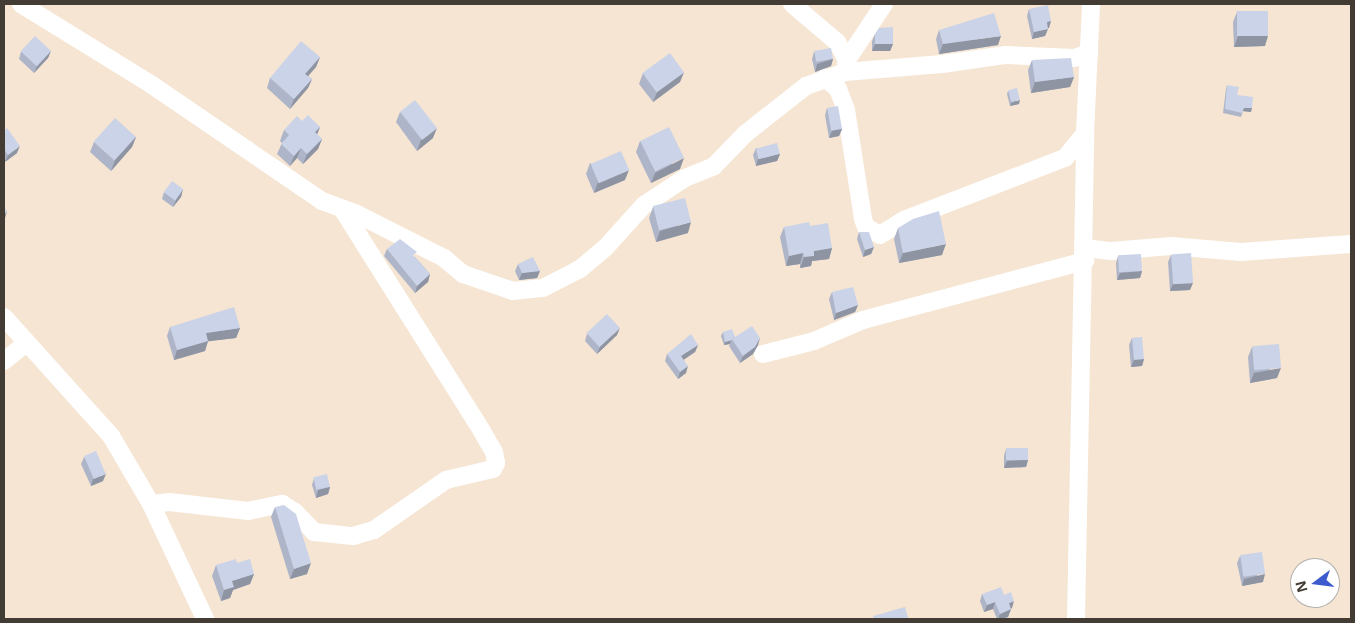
<!DOCTYPE html>
<html>
<head>
<meta charset="utf-8">
<style>
	body { margin:0 }
	#map { position:relative; width:1355px; height:623px; overflow:hidden; background:#f5e5d2; font-family:"Open Sans",sans-serif }
	div>[style] { position:absolute }
	[style*='--x'] { left:calc(var(--x)*1px); top:calc(var(--y)*1px); width:calc(var(--w)*1px); rotate:calc(var(--a)*1deg) }
	.minor>* { height:18px; margin:-9px; padding:0 9px; transform-origin:9px; border-radius:9px; background:#fff }
	.wall>* { inset:0; background:#afb5c8 }
	.shaded-wall>* { inset:0; background:#8e94a2 }
	.building>* { inset:0; background:#cbd3e8; transform-origin:0 0 }
	span { translate:-50% -50%; white-space:nowrap; text-align:center; line-height:1.15; -webkit-text-stroke:4px #fff; paint-order:stroke }
	.frame { position:absolute; inset:0; border:5px solid #423c34; pointer-events:none }
	.north { position:absolute; left:1290px; top:558px; width:50px; height:50px; box-sizing:border-box; background:#fff; border:1px solid #b3b1ae; border-radius:50%; rotate:255deg; font-size:14px; font-weight:700; line-height:20px; text-align:center; color:#423c34 }
	.north::after { content:''; display:block; margin:auto; width:18px; height:22px; background:#3d5bcd; clip-path:polygon(50% 0,100% 100%,50% 72%,0 100%) }
</style>
</head>
<body>
<div id="map">
	<div class="minor">
		<i style="--x:21;--y:4;--w:154;--a:31.7"></i>
		<i style="--x:152;--y:85;--w:206;--a:34.3"></i>
		<i style="--x:322;--y:201;--w:37;--a:20"></i>
		<i style="--x:357;--y:214;--w:97;--a:26.8"></i>
		<i style="--x:444;--y:258;--w:25;--a:40"></i>
		<i style="--x:463;--y:274;--w:53;--a:18.8"></i>
		<i style="--x:513;--y:291;--w:30;--a:-6"></i>
		<i style="--x:543;--y:288;--w:42;--a:-27.2"></i>
		<i style="--x:580;--y:269;--w:34;--a:-40"></i>
		<i style="--x:606;--y:247;--w:57;--a:-47.9"></i>
		<i style="--x:644;--y:205;--w:49;--a:-33.4"></i>
		<i style="--x:685;--y:178;--w:31;--a:-22"></i>
		<i style="--x:714;--y:166;--w:45;--a:-45.9"></i>
		<i style="--x:745;--y:134;--w:78;--a:-38.2"></i>
		<i style="--x:806;--y:86;--w:41;--a:-19.7"></i>
		<i style="--x:845;--y:72;--w:12;--a:-81"></i>
		<i style="--x:847;--y:60;--w:67;--a:-56.5"></i>
		<i style="--x:792;--y:4;--w:59;--a:40.2"></i>
		<i style="--x:837;--y:42;--w:21;--a:61"></i>
		<i style="--x:845;--y:72;--w:97;--a:-4.7"></i>
		<i style="--x:942;--y:64;--w:65;--a:-8"></i>
		<i style="--x:1006;--y:55;--w:68;--a:2.5"></i>
		<i style="--x:1074;--y:58;--w:16;--a:-18"></i>
		<i style="--x:825;--y:78;--w:17;--a:40"></i>
		<i style="--x:838;--y:89;--w:22;--a:69"></i>
		<i style="--x:846;--y:110;--w:110;--a:81.1"></i>
		<i style="--x:863;--y:219;--w:9;--a:69"></i>
		<i style="--x:866;--y:227;--w:16;--a:30"></i>
		<i style="--x:880;--y:235;--w:28;--a:-32"></i>
		<i style="--x:904;--y:220;--w:173;--a:-21.1"></i>
		<i style="--x:1065;--y:158;--w:32;--a:-51"></i>
		<i style="--x:1085;--y:248;--w:26;--a:7"></i>
		<i style="--x:1111;--y:251;--w:60;--a:-4.8"></i>
		<i style="--x:1171;--y:246;--w:70;--a:4.9"></i>
		<i style="--x:1241;--y:252;--w:110;--a:-4.2"></i>
		<i style="--x:4;--y:317;--w:160;--a:48"></i>
		<i style="--x:111;--y:436;--w:79;--a:59.5"></i>
		<i style="--x:151;--y:504;--w:127;--a:64.8"></i>
		<i style="--x:763;--y:354;--w:53;--a:-14.3"></i>
		<i style="--x:814;--y:341;--w:53;--a:-23.2"></i>
		<i style="--x:863;--y:320;--w:230;--a:-14.9"></i>
		<i style="--x:4;--y:361;--w:28;--a:-39"></i>
		<i style="--x:151;--y:504;--w:18;--a:-6"></i>
		<i style="--x:169;--y:502;--w:80;--a:6.5"></i>
		<i style="--x:248;--y:511;--w:35;--a:-12"></i>
		<i style="--x:282;--y:504;--w:15;--a:32"></i>
		<i style="--x:295;--y:512;--w:28;--a:46"></i>
		<i style="--x:314;--y:532;--w:39;--a:6"></i>
		<i style="--x:353;--y:536;--w:22;--a:-16"></i>
		<i style="--x:374;--y:530;--w:88;--a:-34.8"></i>
		<i style="--x:446;--y:480;--w:48;--a:-13.2"></i>
		<i style="--x:493;--y:469;--w:7;--a:-63"></i>
		<i style="--x:496;--y:463;--w:11;--a:-100"></i>
		<i style="--x:494;--y:452;--w:24;--a:-120"></i>
		<i style="--x:482;--y:431;--w:262;--a:-122.2"></i>
		<i style="--x:1076;--y:619;--w:486;--a:-88.9"></i>
		<i style="--x:1085;--y:133;--w:129;--a:-87.3"></i>
	</div>
	<div class="wall">
		<i style="clip-path:polygon(1029px 9px,1051px 21px,1045px 36px,1032px 39px,1027px 16px)"></i>
		<i style="clip-path:polygon(1237px 12px,1265px 46px,1234px 47px,1233px 22px)"></i>
		<i style="clip-path:polygon(939px 30px,998px 45px,939px 54px,936px 39px)"></i>
		<i style="clip-path:polygon(875px 34px,893px 44px,890px 51px,872px 51px,872px 41px)"></i>
		<i style="clip-path:polygon(51px 51px,48px 58px,34px 73px,19px 59px,21px 52px)"></i>
		<i style="clip-path:polygon(814px 52px,833px 59px,831px 66px,815px 72px,812px 59px)"></i>
		<i style="clip-path:polygon(320px 57px,316px 67px,308px 76px,312px 79px,308px 88px,290px 109px,267px 88px,270px 78px)"></i>
		<i style="clip-path:polygon(1032px 60px,1074px 77px,1070px 87px,1031px 93px,1028px 70px)"></i>
		<i style="clip-path:polygon(684px 72px,680px 82px,653px 102px,639px 84px,643px 73px)"></i>
		<i style="clip-path:polygon(1227px 85px,1237px 95px,1251px 112px,1243px 111px,1241px 117px,1223px 113px,1226px 89px)"></i>
		<i style="clip-path:polygon(1008px 91px,1019px 104px,1010px 106px,1007px 94px)"></i>
		<i style="clip-path:polygon(827px 108px,842px 129px,839px 136px,829px 138px,825px 115px)"></i>
		<i style="clip-path:polygon(400px 112px,433px 138px,417px 151px,396px 122px)"></i>
		<i style="clip-path:polygon(302px 121px,320px 127px,317px 135px,322px 139px,318px 149px,303px 164px,297px 158px,290px 166px,277px 154px,282px 143px,280px 141px,284px 130px)"></i>
		<i style="clip-path:polygon(4px 131px,17px 153px,5px 162px,4px 160px)"></i>
		<i style="clip-path:polygon(136px 137px,132px 147px,111px 171px,90px 152px,94px 142px)"></i>
		<i style="clip-path:polygon(640px 141px,680px 169px,651px 183px,636px 152px)"></i>
		<i style="clip-path:polygon(756px 148px,780px 154px,777px 161px,756px 166px,753px 155px)"></i>
		<i style="clip-path:polygon(590px 163px,625px 180px,594px 193px,586px 174px)"></i>
		<i style="clip-path:polygon(183px 189px,181px 197px,173px 207px,162px 199px,164px 192px)"></i>
		<i style="clip-path:polygon(653px 207px,688px 233px,656px 242px,649px 218px)"></i>
		<i style="clip-path:polygon(810px 226px,832px 248px,829px 259px,812px 261px,811px 266px,800px 268px,800px 264px,786px 266px,780px 237px,784px 227px)"></i>
		<i style="clip-path:polygon(898px 228px,942px 255px,899px 263px,894px 239px)"></i>
		<i style="clip-path:polygon(859px 232px,874px 247px,871px 254px,863px 257px,857px 239px)"></i>
		<i style="clip-path:polygon(387px 249px,415px 257px,430px 274px,428px 282px,415px 293px,384px 256px)"></i>
		<i style="clip-path:polygon(1171px 255px,1190px 290px,1170px 291px,1168px 262px)"></i>
		<i style="clip-path:polygon(1118px 256px,1142px 271px,1140px 278px,1117px 280px,1116px 263px)"></i>
		<i style="clip-path:polygon(518px 264px,540px 271px,537px 278px,519px 280px,515px 271px)"></i>
		<i style="clip-path:polygon(832px 292px,858px 305px,855px 312px,834px 320px,829px 299px)"></i>
		<i style="clip-path:polygon(170px 327px,240px 328px,236px 338px,208px 341px,205px 351px,174px 360px,167px 336px)"></i>
		<i style="clip-path:polygon(723px 332px,735px 337px,758px 345px,753px 354px,740px 363px,729px 346px,730px 344px,724px 345px,721px 336px)"></i>
		<i style="clip-path:polygon(587px 334px,617px 335px,597px 354px,585px 341px)"></i>
		<i style="clip-path:polygon(1132px 338px,1144px 359px,1142px 366px,1131px 367px,1129px 345px)"></i>
		<i style="clip-path:polygon(698px 345px,695px 352px,684px 359px,686px 373px,678px 379px,665px 361px,667px 354px)"></i>
		<i style="clip-path:polygon(1252px 347px,1277px 378px,1250px 383px,1248px 357px)"></i>
		<i style="clip-path:polygon(1006px 449px,1028px 460px,1026px 467px,1004px 468px,1004px 456px)"></i>
		<i style="clip-path:polygon(84px 457px,103px 481px,91px 486px,81px 464px)"></i>
		<i style="clip-path:polygon(314px 478px,330px 487px,328px 494px,316px 498px,312px 485px)"></i>
		<i style="clip-path:polygon(275px 507px,307px 574px,290px 579px,271px 517px)"></i>
		<i style="clip-path:polygon(1240px 556px,1263px 582px,1242px 586px,1237px 563px)"></i>
		<i style="clip-path:polygon(237px 563px,254px 574px,250px 584px,233px 590px,230px 598px,221px 601px,212px 576px,216px 565px)"></i>
		<i style="clip-path:polygon(982px 594px,1004px 595px,1012px 608px,1011px 609px,1008px 617px,1001px 619px,997px 619px,993px 609px,984px 612px,980px 601px)"></i>
	</div>
	<div class="shaded-wall">
		<i style="clip-path:polygon(1051px 21px,1049px 28px,1044px 29px,1047px 22px)"></i>
		<i style="clip-path:polygon(1048px 29px,1045px 36px,1032px 39px,1034px 32px)"></i>
		<i style="clip-path:polygon(1001px 36px,998px 45px,939px 54px,943px 44px)"></i>
		<i style="clip-path:polygon(1238px 36px,1268px 36px,1265px 46px,1234px 47px)"></i>
		<i style="clip-path:polygon(875px 44px,893px 44px,890px 51px,872px 51px)"></i>
		<i style="clip-path:polygon(51px 51px,48px 58px,34px 73px,37px 66px)"></i>
		<i style="clip-path:polygon(320px 57px,316px 67px,302px 83px,305px 74px)"></i>
		<i style="clip-path:polygon(833px 59px,831px 66px,815px 72px,817px 64px)"></i>
		<i style="clip-path:polygon(684px 72px,680px 82px,653px 102px,657px 92px)"></i>
		<i style="clip-path:polygon(1074px 77px,1070px 87px,1031px 93px,1035px 82px)"></i>
		<i style="clip-path:polygon(312px 79px,308px 88px,290px 109px,294px 99px)"></i>
		<i style="clip-path:polygon(1020px 100px,1019px 104px,1010px 106px,1011px 103px)"></i>
		<i style="clip-path:polygon(1244px 108px,1252px 108px,1251px 112px,1242px 111px)"></i>
		<i style="clip-path:polygon(320px 127px,316px 137px,315px 132px)"></i>
		<i style="clip-path:polygon(437px 128px,433px 138px,417px 151px,421px 140px)"></i>
		<i style="clip-path:polygon(842px 129px,839px 136px,829px 138px,832px 131px)"></i>
		<i style="clip-path:polygon(136px 137px,132px 147px,111px 171px,115px 160px)"></i>
		<i style="clip-path:polygon(322px 139px,318px 149px,303px 164px,307px 154px)"></i>
		<i style="clip-path:polygon(20px 146px,17px 153px,5px 162px,8px 155px)"></i>
		<i style="clip-path:polygon(301px 148px,297px 158px,290px 166px,294px 156px)"></i>
		<i style="clip-path:polygon(780px 154px,777px 161px,756px 166px,758px 159px)"></i>
		<i style="clip-path:polygon(684px 158px,680px 169px,651px 183px,655px 173px)"></i>
		<i style="clip-path:polygon(629px 170px,625px 180px,594px 193px,598px 182px)"></i>
		<i style="clip-path:polygon(183px 189px,181px 197px,173px 207px,176px 200px)"></i>
		<i style="clip-path:polygon(7px 211px,4px 222px,4px 215px)"></i>
		<i style="clip-path:polygon(691px 222px,688px 233px,656px 242px,660px 231px)"></i>
		<i style="clip-path:polygon(946px 244px,942px 255px,899px 263px,903px 253px)"></i>
		<i style="clip-path:polygon(874px 247px,871px 254px,863px 257px,865px 250px)"></i>
		<i style="clip-path:polygon(832px 248px,829px 259px,812px 261px,811px 266px,800px 268px,804px 257px,814px 251px)"></i>
		<i style="clip-path:polygon(803px 253px,800px 264px,786px 266px,789px 256px)"></i>
		<i style="clip-path:polygon(540px 271px,537px 278px,519px 280px,522px 273px)"></i>
		<i style="clip-path:polygon(1142px 271px,1140px 278px,1117px 280px,1120px 273px)"></i>
		<i style="clip-path:polygon(430px 274px,428px 282px,415px 293px,417px 286px)"></i>
		<i style="clip-path:polygon(1193px 283px,1190px 290px,1170px 291px,1173px 284px)"></i>
		<i style="clip-path:polygon(858px 305px,855px 312px,834px 320px,836px 313px)"></i>
		<i style="clip-path:polygon(240px 328px,236px 338px,203px 342px,206px 333px)"></i>
		<i style="clip-path:polygon(620px 328px,617px 335px,597px 354px,600px 347px)"></i>
		<i style="clip-path:polygon(760px 338px,758px 345px,753px 354px,740px 363px,743px 356px)"></i>
		<i style="clip-path:polygon(731px 340px,730px 344px,724px 345px,725px 342px)"></i>
		<i style="clip-path:polygon(208px 341px,205px 351px,174px 360px,177px 350px)"></i>
		<i style="clip-path:polygon(698px 345px,695px 352px,679px 363px,681px 356px)"></i>
		<i style="clip-path:polygon(1144px 359px,1142px 366px,1131px 367px,1134px 360px)"></i>
		<i style="clip-path:polygon(688px 366px,686px 373px,678px 379px,680px 372px)"></i>
		<i style="clip-path:polygon(1281px 368px,1277px 378px,1250px 383px,1254px 373px)"></i>
		<i style="clip-path:polygon(1028px 460px,1026px 467px,1004px 468px,1007px 461px)"></i>
		<i style="clip-path:polygon(106px 474px,103px 481px,91px 486px,93px 479px)"></i>
		<i style="clip-path:polygon(330px 487px,328px 494px,316px 498px,318px 490px)"></i>
		<i style="clip-path:polygon(311px 563px,307px 574px,290px 579px,294px 569px)"></i>
		<i style="clip-path:polygon(254px 574px,250px 584px,233px 590px,230px 598px,221px 601px,224px 590px,232px 581px)"></i>
		<i style="clip-path:polygon(1265px 574px,1263px 582px,1242px 586px,1244px 579px)"></i>
		<i style="clip-path:polygon(1014px 601px,1012px 608px,1006px 610px,1009px 603px)"></i>
		<i style="clip-path:polygon(995px 602px,993px 609px,984px 612px,987px 605px)"></i>
		<i style="clip-path:polygon(1011px 609px,1008px 617px,1001px 619px,998px 619px,1000px 614px)"></i>
	</div>
	<div class="building">
		<i style="clip-path:polygon(1048px 5px,1051px 21px,1047px 22px,1048px 29px,1034px 32px,1029px 9px)"></i>
		<i style="left:1268px;top:11px;width:25px;height:31px;rotate:90deg"></i>
		<i style="clip-path:polygon(994px 13px,1001px 36px,943px 44px,939px 30px)"></i>
		<i style="clip-path:polygon(893px 27px,893px 44px,875px 44px,875px 34px,879px 28px)"></i>
		<i style="left:35px;top:36px;width:22px;height:21px;rotate:43deg"></i>
		<i style="clip-path:polygon(301px 41px,320px 57px,305px 74px,312px 79px,294px 99px,270px 78px)"></i>
		<i style="left:831px;top:48px;width:11px;height:17px;rotate:80deg"></i>
		<i style="left:670px;top:53px;width:24px;height:34px;rotate:54deg"></i>
		<i style="clip-path:polygon(1071px 58px,1074px 77px,1035px 82px,1032px 60px)"></i>
		<i style="clip-path:polygon(1227px 85px,1239px 87px,1237px 95px,1253px 97px,1252px 108px,1244px 108px,1242px 113px,1225px 109px)"></i>
		<i style="left:1017px;top:88px;width:12px;height:9px;rotate:76deg"></i>
		<i style="left:415px;top:100px;width:36px;height:19px;rotate:52deg"></i>
		<i style="left:838px;top:106px;width:23px;height:11px;rotate:80deg"></i>
		<i style="clip-path:polygon(308px 115px,320px 127px,315px 132px,322px 139px,307px 154px,301px 148px,294px 156px,281px 144px,289px 135px,284px 130px,297px 116px,302px 121px)"></i>
		<i style="left:115px;top:118px;width:28px;height:32px;rotate:42deg"></i>
		<i style="left:669px;top:127px;width:34px;height:32px;rotate:64deg"></i>
		<i style="clip-path:polygon(7px 128px,20px 146px,8px 155px,4px 149px,4px 131px)"></i>
		<i style="left:777px;top:143px;width:11px;height:22px;rotate:75deg"></i>
		<i style="left:621px;top:151px;width:21px;height:33px;rotate:67deg"></i>
		<i style="left:172px;top:181px;width:14px;height:14px;rotate:36deg"></i>
		<i style="left:685px;top:198px;width:25px;height:33px;rotate:76deg"></i>
		<i style="clip-path:polygon(4px 207px,7px 211px,4px 215px)"></i>
		<i style="clip-path:polygon(939px 211px,946px 244px,903px 253px,898px 228px,913px 219px)"></i>
		<i style="clip-path:polygon(809px 222px,810px 226px,828px 223px,832px 248px,814px 251px,814px 256px,804px 257px,803px 253px,789px 256px,784px 227px)"></i>
		<i style="clip-path:polygon(859px 232px,869px 232px,874px 247px,865px 250px)"></i>
		<i style="clip-path:polygon(400px 239px,417px 252px,413px 255px,430px 274px,417px 286px,387px 249px)"></i>
		<i style="left:1191px;top:253px;width:30px;height:20px;rotate:86deg"></i>
		<i style="left:1141px;top:254px;width:17px;height:23px;rotate:87deg"></i>
		<i style="clip-path:polygon(533px 257px,540px 271px,522px 273px,518px 264px)"></i>
		<i style="clip-path:polygon(853px 287px,858px 305px,836px 313px,832px 292px)"></i>
		<i style="clip-path:polygon(234px 307px,240px 328px,206px 333px,208px 341px,177px 350px,170px 327px)"></i>
		<i style="left:607px;top:314px;width:19px;height:28px;rotate:47deg"></i>
		<i style="clip-path:polygon(752px 326px,760px 338px,755px 347px,743px 356px,732px 339px)"></i>
		<i style="clip-path:polygon(732px 329px,735px 337px,732px 339px,732px 340px,725px 342px,723px 332px)"></i>
		<i style="clip-path:polygon(691px 334px,698px 345px,681px 356px,688px 366px,680px 372px,667px 354px)"></i>
		<i style="left:1142px;top:337px;width:22px;height:10px;rotate:85deg"></i>
		<i style="left:1279px;top:344px;width:24px;height:27px;rotate:85deg"></i>
		<i style="left:1028px;top:448px;width:12px;height:22px;rotate:90deg"></i>
		<i style="left:96px;top:451px;width:25px;height:13px;rotate:67deg"></i>
		<i style="left:327px;top:474px;width:13px;height:14px;rotate:77deg"></i>
		<i style="clip-path:polygon(284px 505px,296px 514px,311px 563px,294px 569px,275px 507px)"></i>
		<i style="left:1262px;top:552px;width:22px;height:22px;rotate:82deg"></i>
		<i style="clip-path:polygon(236px 559px,237px 563px,250px 559px,254px 574px,232px 581px,234px 587px,224px 590px,216px 565px)"></i>
		<i style="clip-path:polygon(1001px 587px,1004px 595px,1011px 592px,1014px 601px,1009px 603px,1011px 609px,1000px 614px,995px 602px,987px 605px,982px 594px)"></i>
		<i style="clip-path:polygon(905px 607px,908px 618px,905px 619px,874px 619px,873px 616px)"></i>
	</div>
	<div class="frame"></div>
	<div class="north">N</div>
</div>
</body>
</html>
